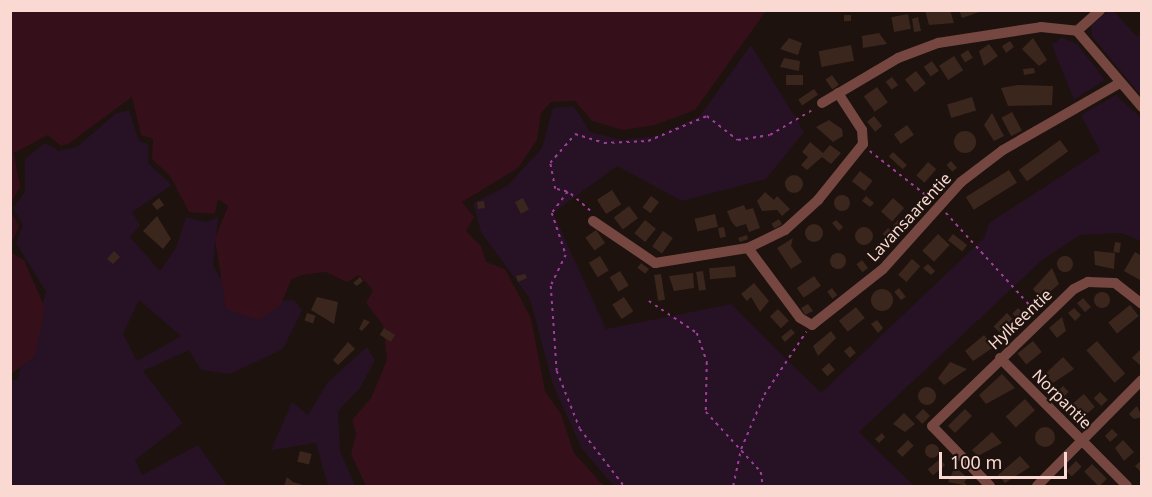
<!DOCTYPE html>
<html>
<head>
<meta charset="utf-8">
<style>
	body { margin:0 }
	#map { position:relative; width:1152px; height:497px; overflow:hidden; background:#1d120e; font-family:"Noto Sans",sans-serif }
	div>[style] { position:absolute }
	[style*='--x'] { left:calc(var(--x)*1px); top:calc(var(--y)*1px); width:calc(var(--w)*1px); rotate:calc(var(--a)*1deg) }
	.green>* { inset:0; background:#261224 }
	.water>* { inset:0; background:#350f19 }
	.building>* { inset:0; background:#3b261d; transform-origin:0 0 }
	.round { border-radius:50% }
	.path>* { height:1.5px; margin-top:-0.75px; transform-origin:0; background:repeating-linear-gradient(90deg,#a03d9c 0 3px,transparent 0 7.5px) }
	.minor>* { height:10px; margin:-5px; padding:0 5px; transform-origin:5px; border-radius:5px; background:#754740 }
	span { translate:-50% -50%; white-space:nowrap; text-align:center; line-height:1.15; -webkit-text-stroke:4.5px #1d120e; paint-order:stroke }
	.street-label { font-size:16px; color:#f9d9d1 }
	.frame { position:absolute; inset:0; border:12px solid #f9d9d1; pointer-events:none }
	.scale { position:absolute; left:939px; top:452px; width:128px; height:27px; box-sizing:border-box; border:3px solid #f9d9d1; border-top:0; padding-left:8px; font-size:18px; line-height:21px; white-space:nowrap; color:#f9d9d1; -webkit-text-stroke:4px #1d120e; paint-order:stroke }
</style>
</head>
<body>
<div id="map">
	<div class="green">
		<i style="clip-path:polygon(1108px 11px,1114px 11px,1137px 37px,1141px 34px,1141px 96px,1092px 36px,1091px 25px)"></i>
		<i style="clip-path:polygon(1062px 37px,1078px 45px,1105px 80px,1074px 100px,1052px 45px)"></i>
		<i style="clip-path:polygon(751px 45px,804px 132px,766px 179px,682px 201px,617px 166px,553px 213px,606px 329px,731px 304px,821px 393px,984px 238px,989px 223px,1100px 151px,1081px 115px,1116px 95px,1141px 118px,1141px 241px,1121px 233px,1080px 235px,1042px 260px,859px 432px,914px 486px,614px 486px,582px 449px,553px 385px,530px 299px,481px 232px,473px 203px,507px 186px,542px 148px,553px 108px,574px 106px,590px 132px,622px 140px,657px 136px,700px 116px)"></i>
		<i style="clip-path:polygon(evenodd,129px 110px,139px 141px,148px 144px,148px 163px,172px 185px,132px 212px,140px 225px,130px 237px,160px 271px,176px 248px,186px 217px,206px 222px,218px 217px,213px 266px,226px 287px,273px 301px,294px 300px,302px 310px,283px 349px,230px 374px,201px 370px,189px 350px,143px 371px,183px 423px,135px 460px,142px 475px,198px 445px,227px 486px,11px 486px,10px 380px,18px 380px,24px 344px,36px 327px,46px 292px,16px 243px,23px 225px,13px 208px,25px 192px,25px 159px,45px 143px,59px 151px,77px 147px,115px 114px,129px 110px,139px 300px,181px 336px,137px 361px,123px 334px,139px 300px)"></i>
		<i style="clip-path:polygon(367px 347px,375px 360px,360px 388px,338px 411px,340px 451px,355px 486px,328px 486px,316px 443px,271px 450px,292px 402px,308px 415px,328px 382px)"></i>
	</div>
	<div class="water">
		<i style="clip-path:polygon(11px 11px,766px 11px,695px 110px,655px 125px,623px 130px,592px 121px,575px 101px,551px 102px,541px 113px,537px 140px,518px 168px,462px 202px,474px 217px,466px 231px,481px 246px,486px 262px,505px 269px,531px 318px,545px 391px,561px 414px,574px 453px,604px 486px,366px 486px,351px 454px,356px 434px,352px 420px,371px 398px,387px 360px,383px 325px,366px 303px,373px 290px,359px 275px,347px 282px,326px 272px,301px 275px,291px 280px,281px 305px,259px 320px,226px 309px,215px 239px,228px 206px,218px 199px,215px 214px,189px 212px,170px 176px,152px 159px,153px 139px,141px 135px,132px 97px,68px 144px,61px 146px,48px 135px,14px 153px,20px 187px,11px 203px)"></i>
		<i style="clip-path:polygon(11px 212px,19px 226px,11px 244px)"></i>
		<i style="clip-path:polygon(11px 252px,24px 260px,45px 308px,35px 356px,11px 374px)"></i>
	</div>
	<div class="building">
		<i style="clip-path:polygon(925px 10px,950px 10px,954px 23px,929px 25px)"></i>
		<i style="clip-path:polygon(959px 10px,982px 10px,982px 11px,962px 18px)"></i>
		<i style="left:908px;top:14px;width:15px;height:17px;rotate:79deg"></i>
		<i style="left:844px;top:15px;width:7px;height:6px"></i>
		<i style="clip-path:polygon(918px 17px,921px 31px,914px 32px,912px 19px)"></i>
		<i style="clip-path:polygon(879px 33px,887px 44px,863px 48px,862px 36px)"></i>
		<i style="clip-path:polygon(789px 38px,802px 43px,798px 55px,780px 49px)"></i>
		<i style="clip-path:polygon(1033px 38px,1047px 60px,1039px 66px,1022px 49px)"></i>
		<i style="clip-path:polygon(1010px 41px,1014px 47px,1006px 53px,1002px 46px)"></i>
		<i style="clip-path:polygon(989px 44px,998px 56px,984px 66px,979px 51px)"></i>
		<i style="left:851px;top:45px;width:16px;height:33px;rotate:79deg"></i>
		<i style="left:968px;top:50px;width:9px;height:9px;rotate:58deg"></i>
		<i style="left:954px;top:56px;width:17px;height:18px;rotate:57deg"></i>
		<i style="clip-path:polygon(784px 58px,800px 61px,799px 71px,780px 67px)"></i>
		<i style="left:932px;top:61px;width:12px;height:10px;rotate:55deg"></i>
		<i style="clip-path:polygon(1034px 68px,1035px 73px,1024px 75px,1023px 69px)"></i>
		<i style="left:916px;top:71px;width:16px;height:14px;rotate:52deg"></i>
		<i style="left:786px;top:75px;width:17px;height:10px"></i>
		<i style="left:832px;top:75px;width:12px;height:8px;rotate:55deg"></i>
		<i style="left:892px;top:77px;width:10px;height:8px;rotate:53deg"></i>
		<i style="clip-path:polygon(1018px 85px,1053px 86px,1052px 105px,1008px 106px,1001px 88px)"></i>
		<i style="left:877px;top:87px;width:19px;height:16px;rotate:55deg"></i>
		<i style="left:814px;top:89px;width:7px;height:19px;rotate:56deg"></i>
		<i style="left:972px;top:97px;width:14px;height:26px;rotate:73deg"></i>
		<i style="left:1012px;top:112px;width:21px;height:12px;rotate:62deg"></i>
		<i style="clip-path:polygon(992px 113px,1004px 136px,994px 141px,984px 125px)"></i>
		<i style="left:874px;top:116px;width:13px;height:9px;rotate:51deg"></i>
		<i style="clip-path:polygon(829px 120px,842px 129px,843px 136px,833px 142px,816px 127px)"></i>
		<i style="left:907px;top:125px;width:12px;height:16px;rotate:55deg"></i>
		<i class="round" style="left:954px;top:131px;width:22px;height:22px"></i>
		<i style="left:1060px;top:140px;width:14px;height:51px;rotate:54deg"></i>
		<i style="clip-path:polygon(810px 142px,823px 153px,830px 145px,841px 153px,831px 164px,822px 157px,807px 170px,801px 165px,808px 157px,802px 152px)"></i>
		<i style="left:893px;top:152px;width:19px;height:6px;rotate:43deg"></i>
		<i style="left:951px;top:161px;width:9px;height:6px;rotate:49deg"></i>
		<i style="left:928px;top:162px;width:11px;height:18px;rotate:41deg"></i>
		<i style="left:1009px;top:170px;width:15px;height:51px;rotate:58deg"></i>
		<i style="left:860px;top:171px;width:16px;height:13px;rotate:38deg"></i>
		<i class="round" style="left:785px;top:175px;width:18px;height:18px"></i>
		<i style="left:612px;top:190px;width:17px;height:18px;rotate:57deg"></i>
		<i style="clip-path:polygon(765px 192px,774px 200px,777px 196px,790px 209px,782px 216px,777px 210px,762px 211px,757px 201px)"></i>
		<i class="round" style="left:834px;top:195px;width:16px;height:16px"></i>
		<i style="left:651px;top:196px;width:10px;height:14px;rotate:37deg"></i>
		<i style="clip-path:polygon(866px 196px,874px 203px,870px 207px,862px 201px)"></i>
		<i style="clip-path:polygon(159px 198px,164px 205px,157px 210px,152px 204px)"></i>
		<i style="left:523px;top:198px;width:13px;height:9px;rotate:63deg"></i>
		<i style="left:893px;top:198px;width:15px;height:18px;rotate:42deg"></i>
		<i style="left:484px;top:201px;width:7px;height:7px;rotate:82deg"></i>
		<i style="clip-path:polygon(744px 205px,746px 210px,753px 208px,760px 228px,749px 232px,746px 224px,736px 227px,731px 221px,727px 211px)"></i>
		<i style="left:629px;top:206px;width:15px;height:19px;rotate:53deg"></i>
		<i style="left:715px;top:214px;width:13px;height:21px;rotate:77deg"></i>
		<i style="clip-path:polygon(157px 216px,171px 239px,163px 249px,143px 231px)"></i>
		<i style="left:779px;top:219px;width:6px;height:9px;rotate:59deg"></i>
		<i style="left:645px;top:220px;width:14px;height:17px;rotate:39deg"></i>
		<i style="clip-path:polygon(836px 220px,843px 227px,839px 231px,832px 223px)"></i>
		<i style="left:898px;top:220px;width:9px;height:8px;rotate:41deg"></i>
		<i class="round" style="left:805px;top:224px;width:18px;height:18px"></i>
		<i style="left:724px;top:227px;width:10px;height:6px;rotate:79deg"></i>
		<i class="round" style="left:855px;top:227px;width:18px;height:18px"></i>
		<i style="left:888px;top:228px;width:11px;height:8px;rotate:41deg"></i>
		<i style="left:596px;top:230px;width:16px;height:13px;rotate:55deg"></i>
		<i style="left:663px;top:231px;width:12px;height:19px;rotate:35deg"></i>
		<i style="left:938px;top:234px;width:16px;height:23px;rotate:43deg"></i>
		<i style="left:953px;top:234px;width:18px;height:8px;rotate:38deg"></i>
		<i style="clip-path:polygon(747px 235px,748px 239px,740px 242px,738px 238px)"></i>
		<i style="clip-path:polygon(793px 238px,791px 246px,802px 262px,791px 269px,777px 248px)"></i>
		<i style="left:1115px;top:242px;width:6px;height:10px;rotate:9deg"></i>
		<i style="clip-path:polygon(114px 251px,120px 257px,113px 264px,107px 259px)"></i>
		<i style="clip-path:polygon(1094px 251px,1115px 253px,1114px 269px,1095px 265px)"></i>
		<i style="clip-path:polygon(1135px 252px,1142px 256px,1140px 280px,1124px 271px)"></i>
		<i class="round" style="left:830px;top:253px;width:16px;height:16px"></i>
		<i class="round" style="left:1057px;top:256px;width:16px;height:16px"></i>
		<i style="left:600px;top:256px;width:17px;height:13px;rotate:59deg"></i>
		<i style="left:912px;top:259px;width:11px;height:21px;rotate:41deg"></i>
		<i style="left:862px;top:260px;width:10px;height:7px;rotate:53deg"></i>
		<i style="left:641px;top:263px;width:10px;height:6px;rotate:37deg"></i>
		<i style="clip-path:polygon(928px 264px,935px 271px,931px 275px,923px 268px)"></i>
		<i style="left:735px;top:266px;width:11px;height:26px;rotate:85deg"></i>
		<i style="clip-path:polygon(1052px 268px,1059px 284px,1045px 296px,1038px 295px,1033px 289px)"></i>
		<i style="left:620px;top:271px;width:17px;height:12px;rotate:59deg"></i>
		<i style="left:703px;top:271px;width:19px;height:7px;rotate:81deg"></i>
		<i style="clip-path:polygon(693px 273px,694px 288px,674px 291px,669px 276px)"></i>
		<i style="clip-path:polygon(525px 274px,527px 278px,518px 282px,516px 276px)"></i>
		<i style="left:661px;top:274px;width:26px;height:7px;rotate:81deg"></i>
		<i style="left:814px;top:276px;width:12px;height:21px;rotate:55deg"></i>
		<i style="clip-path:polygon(360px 277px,363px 281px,357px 286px,353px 283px)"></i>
		<i style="clip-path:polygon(754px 283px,769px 301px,760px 312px,751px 297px,747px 301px,741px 294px)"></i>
		<i style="left:832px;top:288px;width:9px;height:6px;rotate:54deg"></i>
		<i style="left:899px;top:288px;width:11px;height:6px;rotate:52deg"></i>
		<i class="round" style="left:871px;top:289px;width:22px;height:22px"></i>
		<i class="round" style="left:1094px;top:292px;width:16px;height:16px"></i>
		<i style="clip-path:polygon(317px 297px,338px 302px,334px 324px,311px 310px)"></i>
		<i style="left:624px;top:297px;width:17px;height:14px;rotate:57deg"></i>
		<i style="left:1083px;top:298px;width:12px;height:8px;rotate:48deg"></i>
		<i style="clip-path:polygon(808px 304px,813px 311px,805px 315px,801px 308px)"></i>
		<i style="left:1130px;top:305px;width:14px;height:28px;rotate:51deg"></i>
		<i style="left:856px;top:307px;width:14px;height:22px;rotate:51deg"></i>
		<i style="left:1018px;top:308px;width:11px;height:8px;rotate:45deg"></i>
		<i style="clip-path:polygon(1074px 308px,1081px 315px,1075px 321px,1068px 313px)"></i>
		<i style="left:778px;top:309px;width:16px;height:11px;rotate:47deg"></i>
		<i style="left:307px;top:313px;width:9px;height:8px;rotate:18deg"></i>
		<i style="left:1007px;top:313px;width:8px;height:19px;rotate:45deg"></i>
		<i style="clip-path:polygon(1062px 317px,1066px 331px,1057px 338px,1049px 328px)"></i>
		<i style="clip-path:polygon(364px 319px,370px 322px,362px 331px,359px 329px)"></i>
		<i style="clip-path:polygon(877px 320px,883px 328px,878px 333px,871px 324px)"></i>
		<i style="left:384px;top:328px;width:13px;height:8px;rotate:32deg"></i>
		<i style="clip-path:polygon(791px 329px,795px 333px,785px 342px,781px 337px)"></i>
		<i style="clip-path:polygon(831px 331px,836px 338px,818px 356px,813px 346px)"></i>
		<i style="clip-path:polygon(984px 335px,994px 347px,973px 361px,965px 351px)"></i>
		<i style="left:1033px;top:341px;width:14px;height:20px;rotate:51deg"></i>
		<i style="left:1097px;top:341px;width:43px;height:14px;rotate:49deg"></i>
		<i style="clip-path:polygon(348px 342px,355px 349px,338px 365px,333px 360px)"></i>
		<i style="left:850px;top:346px;width:9px;height:8px;rotate:49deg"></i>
		<i style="clip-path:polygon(1142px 348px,1142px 367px,1132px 358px)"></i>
		<i style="clip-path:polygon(1063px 357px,1074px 369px,1053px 383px,1045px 374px)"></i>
		<i style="clip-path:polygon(950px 362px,967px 369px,944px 385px,938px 378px)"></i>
		<i style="left:829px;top:363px;width:9px;height:10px;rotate:49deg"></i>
		<i style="clip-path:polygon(1002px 374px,1015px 388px,986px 404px,979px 395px)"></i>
		<i style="left:1063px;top:386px;width:8px;height:12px;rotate:45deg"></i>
		<i class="round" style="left:918px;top:387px;width:18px;height:18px"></i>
		<i style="left:1100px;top:392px;width:11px;height:9px;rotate:45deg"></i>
		<i style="left:1084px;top:394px;width:17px;height:22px;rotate:50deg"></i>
		<i style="left:1025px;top:399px;width:15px;height:26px;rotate:48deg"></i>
		<i style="clip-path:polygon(1137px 406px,1142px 417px,1134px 419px,1129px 414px)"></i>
		<i style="left:923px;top:409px;width:10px;height:11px;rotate:45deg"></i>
		<i style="left:965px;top:409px;width:10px;height:24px;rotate:45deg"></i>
		<i style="clip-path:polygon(904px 413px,915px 424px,905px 432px,893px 424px)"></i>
		<i class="round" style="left:1035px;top:427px;width:20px;height:20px"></i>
		<i style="clip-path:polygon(1112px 429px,1118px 435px,1110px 442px,1105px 436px)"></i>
		<i style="clip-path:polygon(992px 432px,1002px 443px,978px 456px,972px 450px)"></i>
		<i style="clip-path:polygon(882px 433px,885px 437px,879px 443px,875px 439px)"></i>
		<i style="left:908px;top:440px;width:8px;height:16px;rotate:45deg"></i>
		<i style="clip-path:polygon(1123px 440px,1134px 452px,1124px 461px,1115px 448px)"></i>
		<i class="round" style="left:925px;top:444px;width:14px;height:14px"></i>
		<i style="left:300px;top:451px;width:12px;height:11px;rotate:14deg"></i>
		<i style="clip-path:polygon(1020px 456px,1030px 467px,1005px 483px,998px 475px)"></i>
		<i style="left:940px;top:459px;width:8px;height:16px;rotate:50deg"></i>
		<i style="clip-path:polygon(1142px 460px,1142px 473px,1135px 466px)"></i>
		<i style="left:1076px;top:461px;width:8px;height:14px;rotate:45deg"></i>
		<i style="left:1092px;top:464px;width:21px;height:11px;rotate:45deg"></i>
		<i style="clip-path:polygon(955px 467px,968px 478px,964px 482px,968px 486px,948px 482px)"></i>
		<i style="clip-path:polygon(287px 477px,293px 482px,306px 486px,284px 486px)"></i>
	</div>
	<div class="path">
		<i style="--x:870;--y:151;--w:79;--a:38.3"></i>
		<i style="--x:567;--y:192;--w:12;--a:-166"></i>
		<i style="--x:555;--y:189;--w:26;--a:-101"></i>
		<i style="--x:550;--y:163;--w:38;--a:-49"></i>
		<i style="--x:575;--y:134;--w:30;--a:17"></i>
		<i style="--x:604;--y:143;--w:44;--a:-2.6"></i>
		<i style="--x:648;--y:141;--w:64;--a:-23"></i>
		<i style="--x:707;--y:116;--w:39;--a:38"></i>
		<i style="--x:738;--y:140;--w:32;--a:-9"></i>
		<i style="--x:770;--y:135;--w:51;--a:-30.6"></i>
		<i style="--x:590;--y:211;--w:29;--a:-139"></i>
		<i style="--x:568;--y:192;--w:26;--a:127"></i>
		<i style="--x:552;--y:213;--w:44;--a:71.6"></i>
		<i style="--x:566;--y:255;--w:34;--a:116"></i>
		<i style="--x:551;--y:286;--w:85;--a:86"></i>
		<i style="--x:557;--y:371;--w:62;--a:68.4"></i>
		<i style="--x:580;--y:429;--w:72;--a:52.3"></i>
		<i style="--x:946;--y:213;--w:132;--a:47.8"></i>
		<i style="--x:649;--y:301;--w:58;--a:33.7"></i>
		<i style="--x:697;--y:333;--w:31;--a:71"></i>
		<i style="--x:707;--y:362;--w:50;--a:91.1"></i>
		<i style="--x:706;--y:412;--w:81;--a:47.5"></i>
		<i style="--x:761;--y:472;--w:14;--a:82"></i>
		<i style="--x:733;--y:486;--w:38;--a:-78"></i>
		<i style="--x:741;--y:449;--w:59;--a:-66.9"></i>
		<i style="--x:764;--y:395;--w:76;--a:-56.3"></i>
	</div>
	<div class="minor">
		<i style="--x:1077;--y:31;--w:31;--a:-42"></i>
		<i style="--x:822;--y:103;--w:88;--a:-30.6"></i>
		<i style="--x:898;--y:58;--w:43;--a:-20.6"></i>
		<i style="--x:938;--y:43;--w:104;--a:-8.8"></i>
		<i style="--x:1041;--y:27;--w:36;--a:6"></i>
		<i style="--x:1077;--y:31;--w:100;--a:49.5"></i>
		<i style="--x:593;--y:221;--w:75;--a:34.1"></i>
		<i style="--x:655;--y:263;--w:94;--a:-9.2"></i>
		<i style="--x:748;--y:248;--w:41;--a:-25.9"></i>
		<i style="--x:785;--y:230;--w:45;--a:-42.3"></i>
		<i style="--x:818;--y:200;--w:72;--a:-51.2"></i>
		<i style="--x:863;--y:144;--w:14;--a:-94"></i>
		<i style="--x:862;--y:130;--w:44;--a:-123"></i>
		<i style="--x:748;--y:248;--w:87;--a:53.4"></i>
		<i style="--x:800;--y:318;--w:14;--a:30"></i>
		<i style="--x:812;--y:325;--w:90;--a:-38.3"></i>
		<i style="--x:883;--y:269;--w:117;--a:-48.1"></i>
		<i style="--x:961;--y:182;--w:53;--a:-37.3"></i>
		<i style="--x:1003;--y:150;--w:135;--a:-29.8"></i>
		<i style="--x:1000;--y:358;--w:180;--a:45.2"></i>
		<i style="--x:990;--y:486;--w:83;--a:-134"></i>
		<i style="--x:932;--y:426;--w:197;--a:-44"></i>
		<i style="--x:1074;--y:289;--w:16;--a:-27"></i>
		<i style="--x:1088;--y:282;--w:27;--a:2"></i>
		<i style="--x:1115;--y:283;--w:34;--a:38"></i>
		<i style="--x:1037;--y:486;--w:149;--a:-45.3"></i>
	</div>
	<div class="street-label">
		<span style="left:909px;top:217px;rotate:-47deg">Lavansaarentie</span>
		<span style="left:1020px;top:319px;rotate:-43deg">Hylkeentie</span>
		<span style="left:1062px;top:399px;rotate:45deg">Norpantie</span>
	</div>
	<div class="frame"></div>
	<div class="scale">100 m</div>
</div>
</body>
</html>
